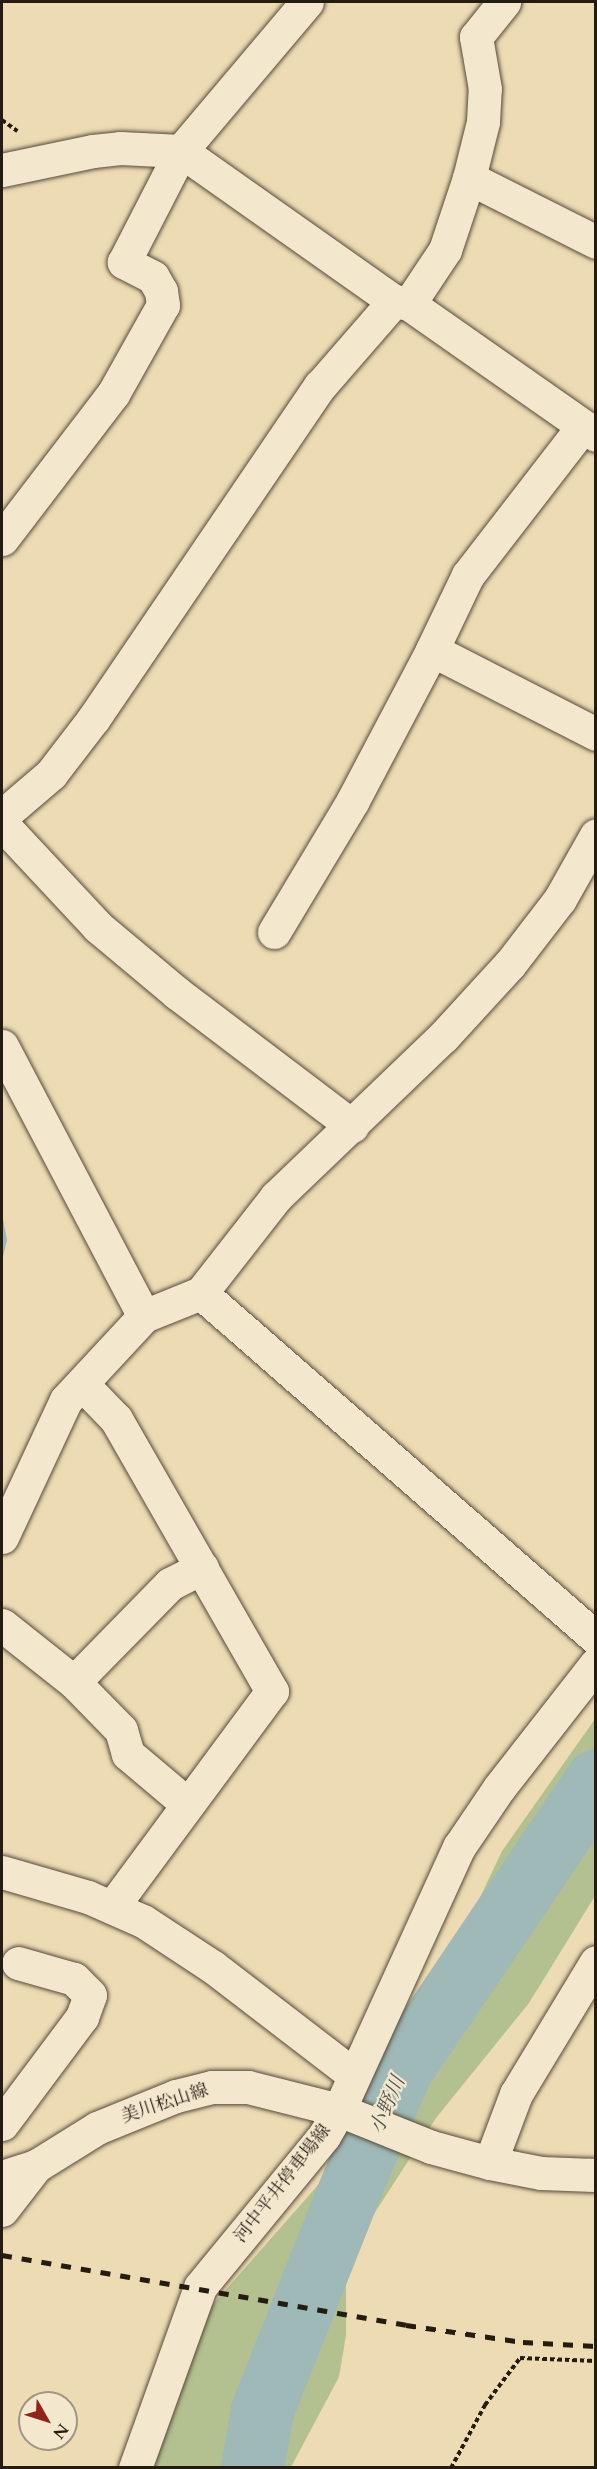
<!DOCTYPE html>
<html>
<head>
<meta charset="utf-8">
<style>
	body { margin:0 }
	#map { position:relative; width:597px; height:2469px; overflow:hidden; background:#eddbb3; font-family:Cardo,"Noto Serif JP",serif }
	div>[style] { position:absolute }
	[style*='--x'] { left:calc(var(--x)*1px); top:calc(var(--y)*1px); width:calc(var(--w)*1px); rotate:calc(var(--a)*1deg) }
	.green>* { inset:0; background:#b3c191 }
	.water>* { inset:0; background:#9fb8b8 }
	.river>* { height:63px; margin:-31.5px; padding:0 31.5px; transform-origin:31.5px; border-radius:31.5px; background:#9fb8b8 }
	.path>* { height:4px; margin-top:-2px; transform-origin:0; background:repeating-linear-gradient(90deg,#241b11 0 4.5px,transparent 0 7.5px) }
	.roads { filter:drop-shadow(0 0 2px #564b3a) drop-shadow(0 0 2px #564b3a) }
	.minor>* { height:33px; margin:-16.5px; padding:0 16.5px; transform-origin:16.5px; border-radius:16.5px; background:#f3e8ce }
	.secondary>* { height:33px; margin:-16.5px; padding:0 16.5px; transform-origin:16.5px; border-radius:16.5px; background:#f3e8ce }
	.rail>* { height:4.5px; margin-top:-2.25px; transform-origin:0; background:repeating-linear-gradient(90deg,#241b11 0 10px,transparent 0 20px) }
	span { translate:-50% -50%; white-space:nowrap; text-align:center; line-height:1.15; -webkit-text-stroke:4.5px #f3e8ce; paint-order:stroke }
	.street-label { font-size:18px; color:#241b11 }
	.water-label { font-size:20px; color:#4f524b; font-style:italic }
	.frame { position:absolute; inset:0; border:3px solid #241b11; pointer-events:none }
	.north { position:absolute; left:18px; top:2391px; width:60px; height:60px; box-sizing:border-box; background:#f3e8ce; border:2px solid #a09682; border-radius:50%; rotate:129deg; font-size:16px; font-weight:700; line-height:24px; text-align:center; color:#241b11 }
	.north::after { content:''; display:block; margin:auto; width:21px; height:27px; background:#8f2418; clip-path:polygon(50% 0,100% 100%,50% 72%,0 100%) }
</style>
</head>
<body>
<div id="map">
	<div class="green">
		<i style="clip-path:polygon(595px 1719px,595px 1896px,529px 2003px,436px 2118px,372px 2217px,346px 2283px,346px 2335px,339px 2377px,291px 2467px,153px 2468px,209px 2309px,348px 2151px,421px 2022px,502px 1851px)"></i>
	</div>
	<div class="water">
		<i style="clip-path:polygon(2px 1213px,7px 1240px,2px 1261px)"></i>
	</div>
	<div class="river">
		<i style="--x:252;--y:2468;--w:59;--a:-80.2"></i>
		<i style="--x:262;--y:2410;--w:226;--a:-68.4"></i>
		<i style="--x:345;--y:2200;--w:140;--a:-66.9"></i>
		<i style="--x:400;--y:2071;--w:351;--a:-56"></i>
	</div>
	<div class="path">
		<i style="--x:2;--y:120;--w:19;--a:36"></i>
		<i style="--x:451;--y:2468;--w:72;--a:-61.6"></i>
		<i style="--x:485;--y:2405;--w:59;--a:-53.3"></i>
		<i style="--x:520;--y:2358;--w:76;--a:2.3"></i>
	</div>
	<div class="roads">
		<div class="minor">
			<i style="--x:2;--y:170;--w:93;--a:-11.8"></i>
			<i style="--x:93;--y:151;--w:27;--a:-6"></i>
			<i style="--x:120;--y:148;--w:61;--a:2.8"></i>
			<i style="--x:181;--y:151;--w:261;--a:35.2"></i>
			<i style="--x:394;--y:301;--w:15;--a:11"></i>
			<i style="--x:409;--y:304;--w:228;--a:35"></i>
			<i style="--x:469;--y:178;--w:142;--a:26.7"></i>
			<i style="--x:409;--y:304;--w:65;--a:-56.3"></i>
			<i style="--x:445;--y:250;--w:76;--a:-71.6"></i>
			<i style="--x:469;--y:178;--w:58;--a:-76"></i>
			<i style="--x:483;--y:122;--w:33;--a:-87"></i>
			<i style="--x:485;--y:89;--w:53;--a:-99.8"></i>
			<i style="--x:476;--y:37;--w:45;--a:-51.3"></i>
			<i style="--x:2;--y:539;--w:183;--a:-52.6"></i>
			<i style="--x:113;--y:394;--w:102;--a:-60.7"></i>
			<i style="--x:163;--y:305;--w:14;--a:-98"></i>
			<i style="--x:161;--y:291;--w:16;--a:-120"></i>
			<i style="--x:153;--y:277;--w:33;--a:-153"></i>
			<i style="--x:124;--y:262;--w:125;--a:-62.8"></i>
			<i style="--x:181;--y:151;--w:195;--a:-49.8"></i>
			<i style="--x:432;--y:650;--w:184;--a:27.1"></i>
			<i style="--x:2;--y:816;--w:65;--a:-40.6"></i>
			<i style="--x:51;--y:774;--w:71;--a:-52.5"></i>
			<i style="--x:94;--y:718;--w:402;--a:-55.8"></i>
			<i style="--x:320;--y:386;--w:113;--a:-49"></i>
			<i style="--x:2;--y:824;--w:141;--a:47"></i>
			<i style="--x:98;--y:927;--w:103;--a:39.9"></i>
			<i style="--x:177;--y:993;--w:220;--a:37.2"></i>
			<i style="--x:274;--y:932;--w:152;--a:-59"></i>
			<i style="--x:352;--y:802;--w:172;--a:-62.2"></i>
			<i style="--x:432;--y:650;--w:83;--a:-64.4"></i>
			<i style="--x:468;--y:575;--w:188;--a:-52.3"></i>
			<i style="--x:2;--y:1046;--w:305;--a:62.3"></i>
			<i style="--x:201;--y:1293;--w:524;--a:41.13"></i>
			<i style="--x:82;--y:1384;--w:49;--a:45.8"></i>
			<i style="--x:116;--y:1419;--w:314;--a:60.2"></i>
			<i style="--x:272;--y:1691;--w:269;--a:126.5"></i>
			<i style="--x:2;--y:1537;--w:151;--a:-65"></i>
			<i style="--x:66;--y:1400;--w:115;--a:-47.1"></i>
			<i style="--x:144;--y:1316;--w:61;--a:-22"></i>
			<i style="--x:201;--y:1293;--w:122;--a:-52"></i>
			<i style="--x:276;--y:1197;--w:231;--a:-43.8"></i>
			<i style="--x:443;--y:1037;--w:99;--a:-47.5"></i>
			<i style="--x:510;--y:964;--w:82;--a:-52.4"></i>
			<i style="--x:560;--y:899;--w:73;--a:-60.6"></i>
			<i style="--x:2;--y:1625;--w:92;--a:38.4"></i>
			<i style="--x:74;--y:1682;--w:67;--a:45.6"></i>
			<i style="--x:121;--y:1730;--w:25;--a:74"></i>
			<i style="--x:128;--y:1754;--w:76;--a:40.2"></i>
			<i style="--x:74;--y:1682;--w:137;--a:-45.6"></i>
			<i style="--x:170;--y:1584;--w:36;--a:-27"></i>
			<i style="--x:2;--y:1872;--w:90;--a:16.2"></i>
			<i style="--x:88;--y:1897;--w:60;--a:23.6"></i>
			<i style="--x:143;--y:1921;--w:84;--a:33.3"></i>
			<i style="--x:213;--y:1967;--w:178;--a:37.5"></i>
			<i style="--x:339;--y:2110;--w:289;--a:-65.5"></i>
			<i style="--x:459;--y:1847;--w:71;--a:-55.9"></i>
			<i style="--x:499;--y:1788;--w:157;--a:-52"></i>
			<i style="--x:2;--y:2124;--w:134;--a:-53.2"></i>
			<i style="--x:82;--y:2017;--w:23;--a:-70"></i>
			<i style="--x:90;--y:1995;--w:23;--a:-135"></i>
			<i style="--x:74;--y:1979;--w:58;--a:-164.1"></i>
			<i style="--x:490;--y:2163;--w:74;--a:-69.4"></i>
			<i style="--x:516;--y:2094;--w:154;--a:-58.8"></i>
			<i style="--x:2;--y:2210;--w:56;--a:-52.3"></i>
		</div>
		<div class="secondary">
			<i style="--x:2;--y:2177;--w:36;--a:-18"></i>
			<i style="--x:36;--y:2166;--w:72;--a:-31.9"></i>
			<i style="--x:97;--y:2128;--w:85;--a:-22.1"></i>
			<i style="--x:176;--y:2096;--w:37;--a:-14"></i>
			<i style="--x:212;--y:2087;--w:36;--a:0"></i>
			<i style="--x:248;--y:2087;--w:94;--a:14.2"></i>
			<i style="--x:339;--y:2110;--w:99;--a:21.9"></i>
			<i style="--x:431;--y:2147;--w:61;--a:15.2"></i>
			<i style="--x:490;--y:2163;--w:52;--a:11.1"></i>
			<i style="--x:541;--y:2173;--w:55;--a:2.1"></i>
			<i style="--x:135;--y:2468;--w:192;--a:-70.2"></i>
			<i style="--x:200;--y:2287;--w:195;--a:-50.6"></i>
			<i style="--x:324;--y:2136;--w:30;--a:-60"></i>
		</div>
	</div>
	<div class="rail">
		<i style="--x:2;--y:2255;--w:410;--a:9.8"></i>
		<i style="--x:406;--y:2325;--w:118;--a:8.3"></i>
		<i style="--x:523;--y:2342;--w:73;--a:3.1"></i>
	</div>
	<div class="street-label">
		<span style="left:165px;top:2104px;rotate:-18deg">美川松山線</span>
		<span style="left:283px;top:2184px;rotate:-52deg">河中平井停車場線</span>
	</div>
	<div class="water-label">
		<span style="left:387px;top:2105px;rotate:-67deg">小野川</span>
	</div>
	<div class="frame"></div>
	<div class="north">N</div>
</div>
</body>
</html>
